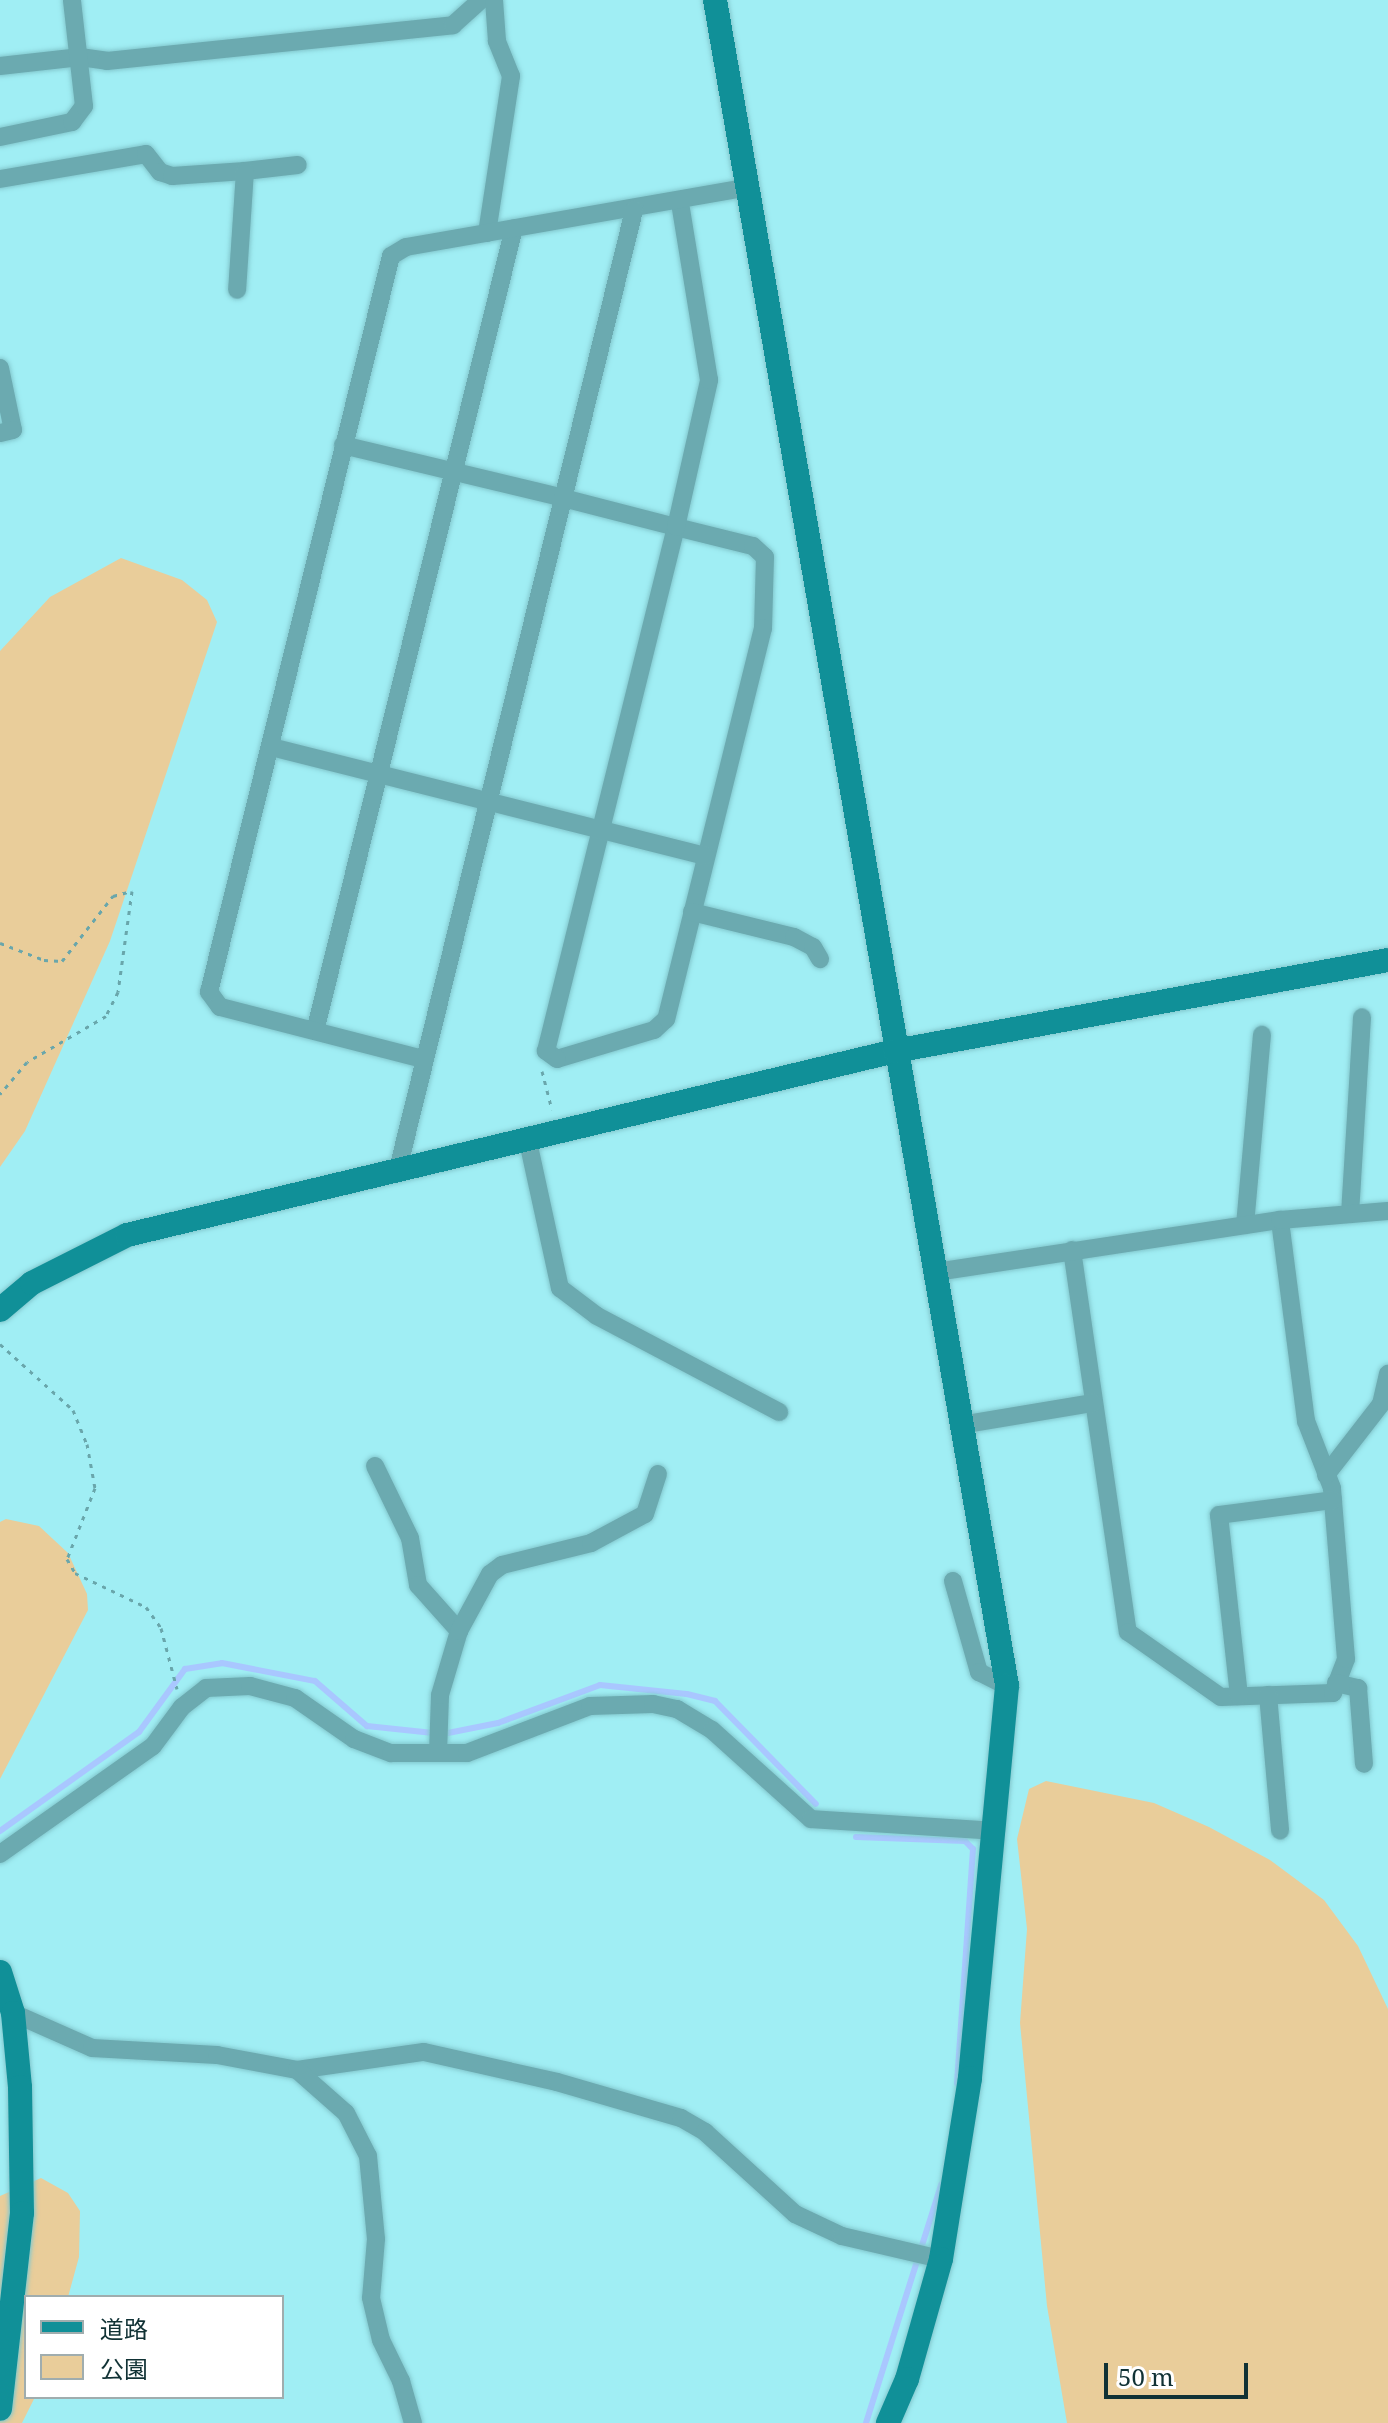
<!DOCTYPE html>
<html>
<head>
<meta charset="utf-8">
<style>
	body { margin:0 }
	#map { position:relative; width:1388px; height:2423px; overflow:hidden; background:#a0eef4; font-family:"Noto Serif","Noto Sans JP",serif }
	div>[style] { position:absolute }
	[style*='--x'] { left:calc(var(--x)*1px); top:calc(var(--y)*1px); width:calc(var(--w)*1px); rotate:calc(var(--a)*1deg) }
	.green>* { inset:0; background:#e9cd9a }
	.stream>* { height:6px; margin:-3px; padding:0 3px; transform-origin:3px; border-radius:3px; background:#a9c7ff }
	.path>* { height:3px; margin-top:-1.5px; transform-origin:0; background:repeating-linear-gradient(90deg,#69a6ab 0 4px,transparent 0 10px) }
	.roads { filter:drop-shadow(0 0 2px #83c8ce) drop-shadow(0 0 2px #83c8ce) }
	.street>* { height:18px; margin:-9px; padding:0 9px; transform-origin:9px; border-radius:9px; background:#6baab0 }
	.secondary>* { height:24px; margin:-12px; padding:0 12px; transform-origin:12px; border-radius:12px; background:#109098 }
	span { translate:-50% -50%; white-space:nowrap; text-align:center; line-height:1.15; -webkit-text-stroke:6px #fff; paint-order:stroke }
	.legend { position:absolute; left:24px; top:2295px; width:260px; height:104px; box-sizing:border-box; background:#fff; border:2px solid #a0adae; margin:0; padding:10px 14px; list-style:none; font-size:24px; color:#113235 }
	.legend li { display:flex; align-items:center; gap:16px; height:40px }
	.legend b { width:40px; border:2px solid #a0adae }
	.scale { position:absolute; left:1104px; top:2363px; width:144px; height:36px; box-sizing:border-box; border:4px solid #113235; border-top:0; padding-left:10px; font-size:24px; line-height:28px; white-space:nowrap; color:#113235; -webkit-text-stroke:6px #fff; paint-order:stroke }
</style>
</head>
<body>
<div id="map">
	<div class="green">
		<i style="clip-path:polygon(121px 558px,182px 580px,207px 600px,217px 622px,110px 941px,25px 1131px,0 1167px,0 651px,50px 597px)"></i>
		<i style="clip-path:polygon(6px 1519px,39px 1526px,68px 1553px,87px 1594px,88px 1610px,0 1779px,0 1522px)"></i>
		<i style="clip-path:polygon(1046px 1781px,1154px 1803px,1209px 1827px,1270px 1860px,1324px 1900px,1358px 1946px,1388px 2009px,1388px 2423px,1067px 2423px,1047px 2306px,1020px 2023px,1027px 1929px,1017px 1839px,1029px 1789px)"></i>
		<i style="clip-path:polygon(41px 2178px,68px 2193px,80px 2211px,79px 2257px,68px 2297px,26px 2297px,26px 2397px,35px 2397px,22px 2423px,0 2423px,0 2196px)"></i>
	</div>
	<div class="stream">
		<i style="--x:0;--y:1831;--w:171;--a:-35.5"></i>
		<i style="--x:139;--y:1732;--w:78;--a:-53.9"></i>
		<i style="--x:185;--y:1669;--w:37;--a:-9"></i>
		<i style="--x:222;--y:1663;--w:95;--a:11"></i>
		<i style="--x:315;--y:1681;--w:69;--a:40.9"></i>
		<i style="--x:367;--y:1726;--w:76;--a:6"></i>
		<i style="--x:443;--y:1734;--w:56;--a:-11.3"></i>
		<i style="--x:498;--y:1723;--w:109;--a:-20.4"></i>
		<i style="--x:600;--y:1685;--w:87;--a:5.9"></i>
		<i style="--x:687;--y:1694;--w:29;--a:14"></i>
		<i style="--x:715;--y:1701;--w:144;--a:45.6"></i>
		<i style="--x:856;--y:1837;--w:109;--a:2.1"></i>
		<i style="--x:965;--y:1841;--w:11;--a:45"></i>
		<i style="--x:973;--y:1849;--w:235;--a:93.9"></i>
		<i style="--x:866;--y:2423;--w:250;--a:-72.5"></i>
	</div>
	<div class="path">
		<i style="--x:0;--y:943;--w:47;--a:21.1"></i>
		<i style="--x:44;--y:960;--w:18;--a:3"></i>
		<i style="--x:62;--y:961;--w:83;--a:-51.9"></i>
		<i style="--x:113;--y:896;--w:20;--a:-15"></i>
		<i style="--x:132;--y:891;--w:102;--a:97.9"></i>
		<i style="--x:118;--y:992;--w:27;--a:117"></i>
		<i style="--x:106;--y:1016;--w:91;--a:149.8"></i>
		<i style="--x:27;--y:1062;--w:42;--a:130.2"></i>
		<i style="--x:542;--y:1071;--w:40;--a:75.6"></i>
		<i style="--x:0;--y:1344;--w:98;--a:42.1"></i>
		<i style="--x:73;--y:1410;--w:37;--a:68"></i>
		<i style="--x:87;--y:1444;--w:45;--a:79.7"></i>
		<i style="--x:95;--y:1488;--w:76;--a:111.5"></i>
		<i style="--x:67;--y:1559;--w:16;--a:60"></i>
		<i style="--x:75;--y:1573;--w:79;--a:25.6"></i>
		<i style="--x:146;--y:1607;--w:26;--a:54"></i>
		<i style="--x:161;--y:1628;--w:63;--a:75.3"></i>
	</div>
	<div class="roads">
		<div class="street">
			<i style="--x:0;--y:66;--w:81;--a:-6.4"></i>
			<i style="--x:80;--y:57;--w:27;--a:8"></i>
			<i style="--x:107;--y:61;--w:348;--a:-5.9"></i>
			<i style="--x:453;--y:25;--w:38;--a:-42"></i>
			<i style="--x:0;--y:137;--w:74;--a:-11.8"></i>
			<i style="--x:72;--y:122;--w:20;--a:-53"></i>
			<i style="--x:84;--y:106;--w:107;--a:-96.5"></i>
			<i style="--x:245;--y:171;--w:53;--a:-6.5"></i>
			<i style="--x:0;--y:179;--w:148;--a:-9.7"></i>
			<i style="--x:146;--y:154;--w:23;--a:52"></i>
			<i style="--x:160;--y:172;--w:13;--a:18"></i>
			<i style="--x:172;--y:176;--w:73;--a:-3.9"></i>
			<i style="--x:245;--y:171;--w:119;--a:93.8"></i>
			<i style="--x:487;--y:233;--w:159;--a:-81.3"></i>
			<i style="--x:511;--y:76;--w:38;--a:-112"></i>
			<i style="--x:497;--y:41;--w:41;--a:-94.2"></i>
			<i style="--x:0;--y:368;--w:63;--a:78.2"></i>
			<i style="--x:13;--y:430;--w:13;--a:167"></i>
			<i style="--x:343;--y:445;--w:226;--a:13.5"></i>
			<i style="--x:563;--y:498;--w:117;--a:14.4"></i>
			<i style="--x:676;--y:527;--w:79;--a:13.9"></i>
			<i style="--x:753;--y:546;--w:16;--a:43"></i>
			<i style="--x:765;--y:557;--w:71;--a:91.6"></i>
			<i style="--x:763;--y:628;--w:403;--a:103.9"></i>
			<i style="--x:666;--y:1019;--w:16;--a:137"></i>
			<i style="--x:654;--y:1030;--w:101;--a:163.4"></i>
			<i style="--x:557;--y:1059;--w:14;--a:-144"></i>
			<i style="--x:546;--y:1051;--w:540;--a:-76.07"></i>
			<i style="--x:676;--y:527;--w:151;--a:-77.3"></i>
			<i style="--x:709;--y:380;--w:180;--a:-99.3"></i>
			<i style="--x:271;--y:747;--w:447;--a:14.1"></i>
			<i style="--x:692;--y:912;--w:105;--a:13.8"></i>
			<i style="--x:794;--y:937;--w:21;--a:28"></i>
			<i style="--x:813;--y:947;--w:14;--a:60"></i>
			<i style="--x:315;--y:1031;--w:827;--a:-76.08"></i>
			<i style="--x:423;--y:1059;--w:210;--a:-165.6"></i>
			<i style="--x:220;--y:1007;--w:19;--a:-126"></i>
			<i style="--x:209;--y:992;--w:758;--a:-76.11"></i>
			<i style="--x:391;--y:256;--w:17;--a:-31"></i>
			<i style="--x:406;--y:247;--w:349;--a:-9.9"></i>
			<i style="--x:527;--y:1137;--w:155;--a:77.7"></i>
			<i style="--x:560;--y:1288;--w:46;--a:37.1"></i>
			<i style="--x:597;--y:1316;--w:206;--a:27.8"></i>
			<i style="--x:398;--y:1169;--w:988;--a:-76.17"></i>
			<i style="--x:1350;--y:1214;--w:197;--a:-86.5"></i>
			<i style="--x:1245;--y:1225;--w:191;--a:-84.9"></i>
			<i style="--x:1072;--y:1250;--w:386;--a:81.7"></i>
			<i style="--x:1128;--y:1632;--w:113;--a:35"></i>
			<i style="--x:1221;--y:1697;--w:112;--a:-2"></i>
			<i style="--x:1333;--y:1693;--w:36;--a:-69"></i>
			<i style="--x:1346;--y:1659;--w:172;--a:-94.7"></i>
			<i style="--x:1332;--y:1488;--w:72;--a:-111.2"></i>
			<i style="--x:1306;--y:1421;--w:203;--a:-97.4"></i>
			<i style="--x:936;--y:1272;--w:348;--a:-8.6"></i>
			<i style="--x:1280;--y:1220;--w:108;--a:-4.8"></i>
			<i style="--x:961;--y:1425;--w:134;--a:-9.5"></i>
			<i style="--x:375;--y:1466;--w:80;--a:64.1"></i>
			<i style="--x:410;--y:1538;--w:48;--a:80.3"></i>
			<i style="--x:418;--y:1585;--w:62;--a:48.3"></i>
			<i style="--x:1326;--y:1475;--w:90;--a:-52.2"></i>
			<i style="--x:1381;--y:1404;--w:31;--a:-77"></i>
			<i style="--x:953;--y:1581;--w:95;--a:74.1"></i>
			<i style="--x:979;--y:1672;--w:31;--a:27"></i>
			<i style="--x:1336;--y:1683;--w:23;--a:13"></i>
			<i style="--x:1358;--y:1688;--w:76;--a:85.5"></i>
			<i style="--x:1268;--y:1695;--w:136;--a:84.9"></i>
			<i style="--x:1239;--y:1696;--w:182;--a:-96.3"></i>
			<i style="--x:1219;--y:1515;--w:115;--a:-7.5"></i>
			<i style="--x:438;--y:1753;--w:58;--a:-88"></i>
			<i style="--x:440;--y:1695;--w:67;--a:-73.5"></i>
			<i style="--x:459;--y:1631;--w:65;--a:-61.5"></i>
			<i style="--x:490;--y:1574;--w:15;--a:-37"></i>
			<i style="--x:502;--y:1565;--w:92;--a:-13.9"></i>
			<i style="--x:591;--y:1543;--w:61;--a:-28.2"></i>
			<i style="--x:645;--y:1514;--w:42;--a:-72"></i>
			<i style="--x:0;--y:1854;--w:187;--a:-35.2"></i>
			<i style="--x:153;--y:1746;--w:49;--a:-53.4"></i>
			<i style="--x:182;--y:1707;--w:31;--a:-38"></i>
			<i style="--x:206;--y:1688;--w:44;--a:-2.6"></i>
			<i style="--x:250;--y:1686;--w:47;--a:14.9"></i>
			<i style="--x:295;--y:1698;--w:72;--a:34.8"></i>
			<i style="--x:354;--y:1739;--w:40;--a:21"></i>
			<i style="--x:391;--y:1753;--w:76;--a:0"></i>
			<i style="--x:467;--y:1753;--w:132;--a:-20.9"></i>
			<i style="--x:590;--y:1706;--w:63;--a:-1.8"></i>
			<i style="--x:653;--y:1704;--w:25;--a:12"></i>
			<i style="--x:677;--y:1709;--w:41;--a:31"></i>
			<i style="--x:712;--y:1730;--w:133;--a:42"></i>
			<i style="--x:811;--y:1819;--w:185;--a:3.7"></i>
			<i style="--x:13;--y:2013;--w:86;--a:23.9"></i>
			<i style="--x:92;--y:2048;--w:125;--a:3.2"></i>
			<i style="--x:217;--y:2055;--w:81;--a:10.6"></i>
			<i style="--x:297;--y:2070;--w:128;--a:-8.1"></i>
			<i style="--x:424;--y:2052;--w:136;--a:12.7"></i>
			<i style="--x:557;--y:2082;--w:129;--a:16.2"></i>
			<i style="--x:681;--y:2118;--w:28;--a:30"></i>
			<i style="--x:705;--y:2132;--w:122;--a:42.3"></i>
			<i style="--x:795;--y:2214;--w:52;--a:25.1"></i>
			<i style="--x:842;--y:2236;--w:102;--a:13.1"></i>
			<i style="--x:297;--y:2070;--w:65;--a:41.3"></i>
			<i style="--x:346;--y:2113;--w:48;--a:62.9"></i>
			<i style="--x:368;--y:2156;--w:83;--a:84.5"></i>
			<i style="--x:376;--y:2239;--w:59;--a:94.8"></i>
			<i style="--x:371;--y:2298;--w:43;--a:76.6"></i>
			<i style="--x:381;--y:2340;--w:46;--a:64"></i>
			<i style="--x:401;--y:2381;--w:44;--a:74.1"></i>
		</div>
		<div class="secondary">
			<i style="--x:715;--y:0;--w:1711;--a:80.17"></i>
			<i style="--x:1007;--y:1686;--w:394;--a:95.4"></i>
			<i style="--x:970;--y:2078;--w:183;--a:99.1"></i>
			<i style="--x:941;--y:2259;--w:125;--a:105.8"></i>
			<i style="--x:907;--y:2379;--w:48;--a:113.4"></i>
			<i style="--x:0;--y:1310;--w:42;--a:-40.2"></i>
			<i style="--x:32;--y:1283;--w:106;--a:-26.8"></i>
			<i style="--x:127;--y:1235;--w:790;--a:-13.47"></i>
			<i style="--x:895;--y:1051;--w:501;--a:-10.46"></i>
			<i style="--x:0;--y:1972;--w:43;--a:72.4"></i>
			<i style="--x:13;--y:2013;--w:74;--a:84.6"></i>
			<i style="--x:20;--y:2087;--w:126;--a:89.1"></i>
			<i style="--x:22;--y:2213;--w:197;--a:96.4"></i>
		</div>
	</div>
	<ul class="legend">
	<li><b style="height:10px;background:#109098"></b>道路</li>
	<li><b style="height:22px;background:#e9cd9a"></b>公園</li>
	</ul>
	<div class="scale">50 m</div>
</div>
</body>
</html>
